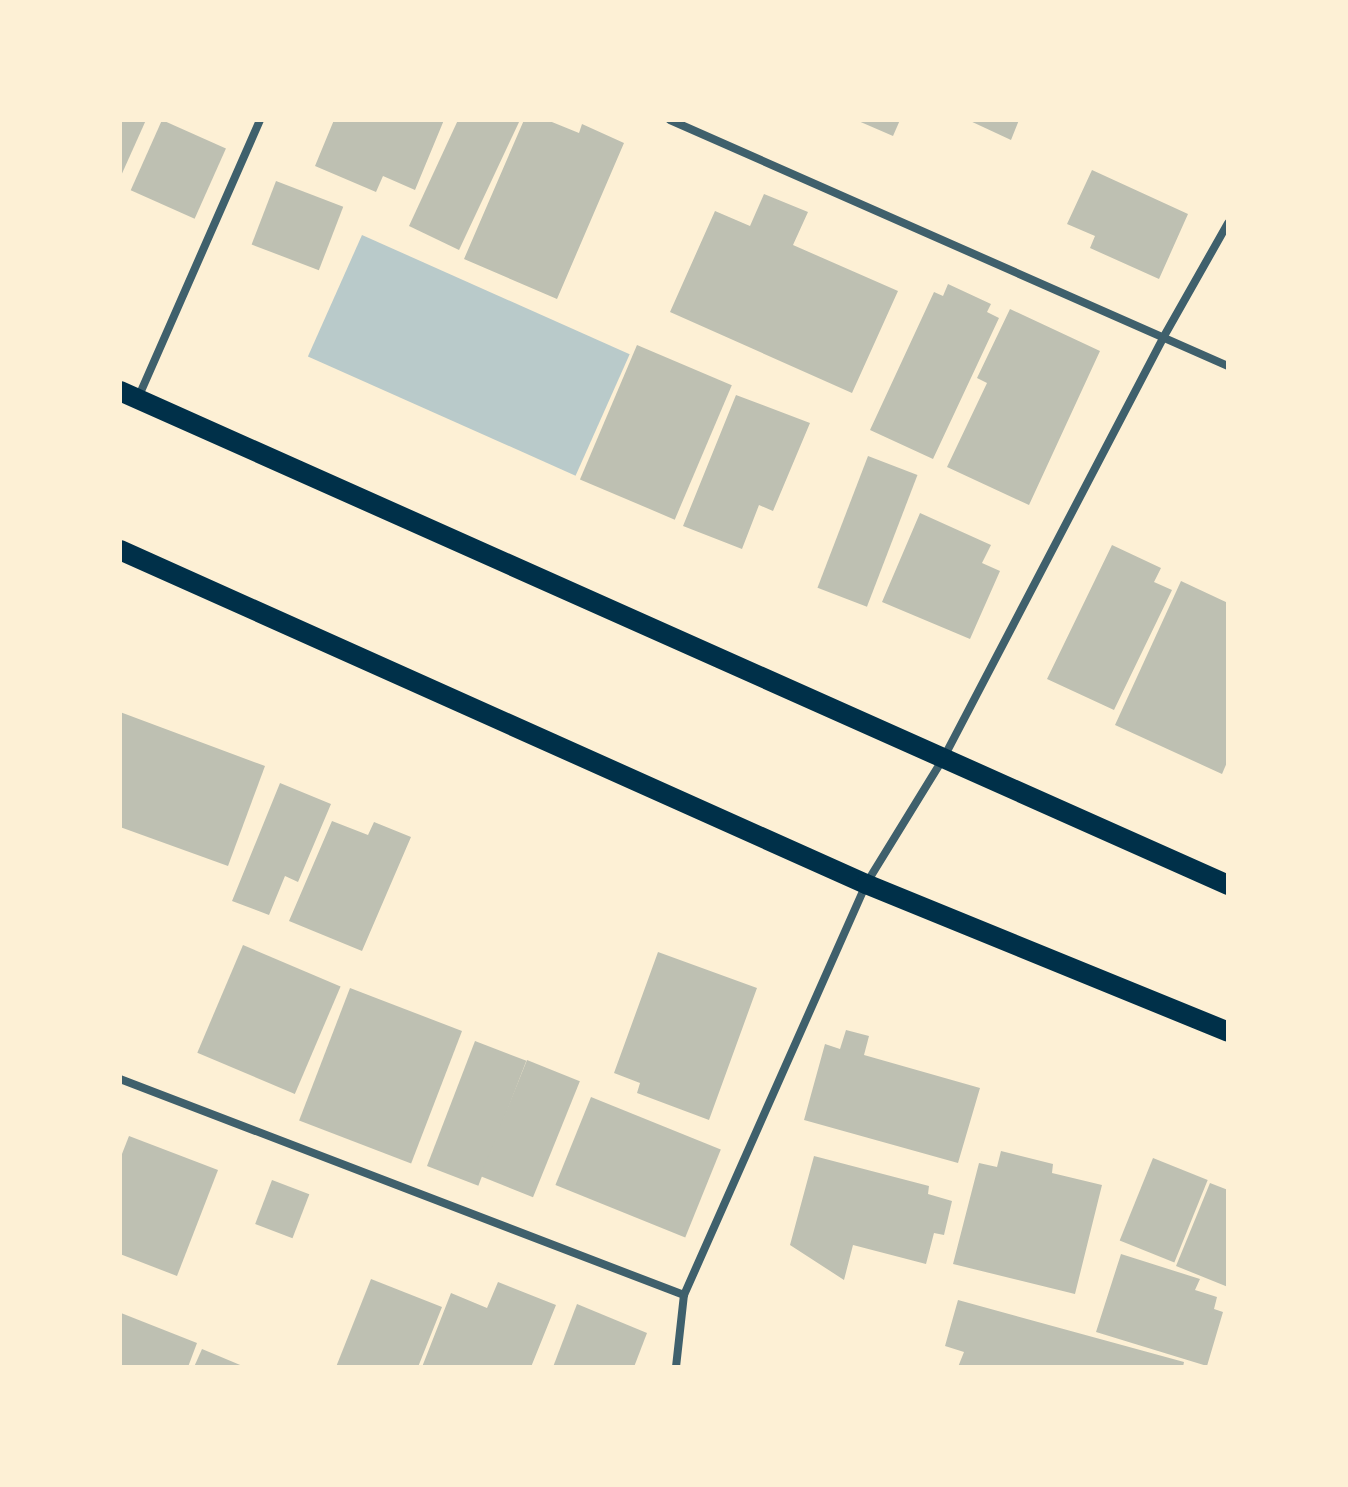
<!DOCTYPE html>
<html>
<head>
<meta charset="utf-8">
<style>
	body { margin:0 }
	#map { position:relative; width:1348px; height:1487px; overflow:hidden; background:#fdf0d5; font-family:"Source Sans 3",sans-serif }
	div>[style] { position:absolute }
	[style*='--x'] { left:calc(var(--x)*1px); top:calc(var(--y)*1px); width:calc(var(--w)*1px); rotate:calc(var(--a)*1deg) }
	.green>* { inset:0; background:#b9caca; transform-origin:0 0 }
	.building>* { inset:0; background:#bec0b2; transform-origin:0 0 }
	.minor>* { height:8px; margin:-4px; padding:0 4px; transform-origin:4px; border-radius:4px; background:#3f606c }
	.primary>* { height:20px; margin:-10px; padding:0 10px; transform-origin:10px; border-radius:10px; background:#003049 }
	span { translate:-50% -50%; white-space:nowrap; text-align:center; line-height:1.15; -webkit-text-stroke:7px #fdf0d5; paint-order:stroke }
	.frame { position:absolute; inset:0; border:122px solid #fdf0d5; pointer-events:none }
</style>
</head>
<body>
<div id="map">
	<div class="green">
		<i style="left:362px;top:235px;width:293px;height:133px;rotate:24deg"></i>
	</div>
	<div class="building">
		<i style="clip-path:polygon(120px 120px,146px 120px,120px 178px)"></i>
		<i style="left:162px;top:120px;width:70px;height:77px;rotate:24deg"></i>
		<i style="clip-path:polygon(334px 120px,444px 120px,415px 190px,383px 176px,376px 192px,315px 166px)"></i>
		<i style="clip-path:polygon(458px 120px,520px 120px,459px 250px,409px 226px)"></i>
		<i style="clip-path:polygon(524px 120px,547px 120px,579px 133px,582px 124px,624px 143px,557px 299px,464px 259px)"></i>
		<i style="clip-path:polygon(856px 120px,900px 120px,893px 136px)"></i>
		<i style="clip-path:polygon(968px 120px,1019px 120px,1011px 140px)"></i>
		<i style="clip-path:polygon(1092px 170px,1188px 214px,1159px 279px,1090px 248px,1095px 236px,1067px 224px)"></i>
		<i style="left:276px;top:181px;width:72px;height:68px;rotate:21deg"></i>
		<i style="clip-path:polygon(764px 194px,808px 212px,793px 245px,898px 291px,852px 393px,670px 312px,715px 211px,750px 226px)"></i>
		<i style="clip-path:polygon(948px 284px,991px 304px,987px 312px,999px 318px,933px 459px,870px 430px,934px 292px,943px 296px)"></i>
		<i style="clip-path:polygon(1010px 309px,1100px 351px,1029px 505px,947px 467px,987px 383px,977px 378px)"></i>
		<i style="left:637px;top:345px;width:103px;height:146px;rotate:23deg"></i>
		<i style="clip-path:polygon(736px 395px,810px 423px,773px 511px,759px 505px,742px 549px,683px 526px)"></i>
		<i style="left:868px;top:456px;width:53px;height:141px;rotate:21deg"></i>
		<i style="clip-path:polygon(920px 513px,991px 545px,982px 563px,1000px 571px,970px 639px,882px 602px)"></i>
		<i style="clip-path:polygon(1112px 545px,1161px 568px,1154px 582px,1172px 590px,1114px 710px,1047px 679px)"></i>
		<i style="clip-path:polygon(1181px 581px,1228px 603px,1228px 760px,1222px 774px,1115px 725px)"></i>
		<i style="clip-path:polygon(120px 712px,265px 766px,228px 866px,120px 827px)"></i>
		<i style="clip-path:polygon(280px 783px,331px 804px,298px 882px,285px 876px,269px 915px,232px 901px)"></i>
		<i style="clip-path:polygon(332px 821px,368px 835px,374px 822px,411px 837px,362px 951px,289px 921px)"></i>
		<i style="left:243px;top:945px;width:106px;height:117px;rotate:23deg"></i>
		<i style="clip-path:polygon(658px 952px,757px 988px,709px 1120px,637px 1093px,640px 1083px,614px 1073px)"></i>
		<i style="left:350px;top:988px;width:120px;height:142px;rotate:21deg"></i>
		<i style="clip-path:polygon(846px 1030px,869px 1036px,864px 1055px,980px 1088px,958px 1163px,804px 1120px,825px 1044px,840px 1049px)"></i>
		<i style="left:475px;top:1041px;width:55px;height:134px;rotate:21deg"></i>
		<i style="left:527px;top:1060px;width:57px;height:125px;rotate:22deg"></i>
		<i style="left:591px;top:1097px;width:140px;height:95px;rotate:22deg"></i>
		<i style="clip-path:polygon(129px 1136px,218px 1170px,177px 1276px,120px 1254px,120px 1159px)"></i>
		<i style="clip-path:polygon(1001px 1151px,1053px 1164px,1052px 1173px,1102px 1185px,1075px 1294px,953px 1264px,979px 1163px,997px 1167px)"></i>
		<i style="clip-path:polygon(814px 1156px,929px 1186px,928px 1194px,952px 1201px,944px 1235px,934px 1233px,926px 1264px,853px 1245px,844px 1280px,790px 1245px)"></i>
		<i style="left:1153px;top:1158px;width:59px;height:89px;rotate:22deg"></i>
		<i style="left:272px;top:1180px;width:40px;height:47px;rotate:21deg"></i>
		<i style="clip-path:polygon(1210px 1183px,1228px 1190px,1228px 1287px,1176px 1266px)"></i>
		<i style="clip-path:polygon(1121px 1254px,1200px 1279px,1195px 1290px,1217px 1297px,1214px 1309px,1223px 1312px,1207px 1366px,1096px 1332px)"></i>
		<i style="clip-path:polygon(371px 1279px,442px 1307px,418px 1367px,336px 1367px)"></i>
		<i style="clip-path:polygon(498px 1282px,556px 1305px,531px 1367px,422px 1367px,451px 1293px,487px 1308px)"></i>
		<i style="clip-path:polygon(958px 1300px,1184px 1362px,1183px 1367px,958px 1367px,964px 1352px,945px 1346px)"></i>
		<i style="clip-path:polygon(577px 1304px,647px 1333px,634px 1367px,553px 1367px)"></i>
		<i style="clip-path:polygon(121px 1313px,197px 1343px,188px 1367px,120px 1367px)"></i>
		<i style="clip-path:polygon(202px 1349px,245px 1367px,194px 1367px)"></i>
	</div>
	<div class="minor">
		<i style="--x:670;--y:120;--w:610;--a:23.79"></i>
		<i style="--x:138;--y:398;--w:304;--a:-66.3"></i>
		<i style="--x:120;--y:1079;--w:604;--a:20.96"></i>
		<i style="--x:676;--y:1367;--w:72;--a:-83.7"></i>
		<i style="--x:684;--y:1295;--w:449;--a:-66.1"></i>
		<i style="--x:866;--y:884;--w:147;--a:-58.4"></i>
		<i style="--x:943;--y:759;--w:475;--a:-62.4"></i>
		<i style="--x:1163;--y:338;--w:132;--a:-60.5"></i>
	</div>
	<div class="primary">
		<i style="--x:120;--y:391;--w:1213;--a:24.03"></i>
		<i style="--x:120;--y:550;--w:817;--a:24.12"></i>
		<i style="--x:866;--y:884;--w:391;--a:22.2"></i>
	</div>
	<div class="frame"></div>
</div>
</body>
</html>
